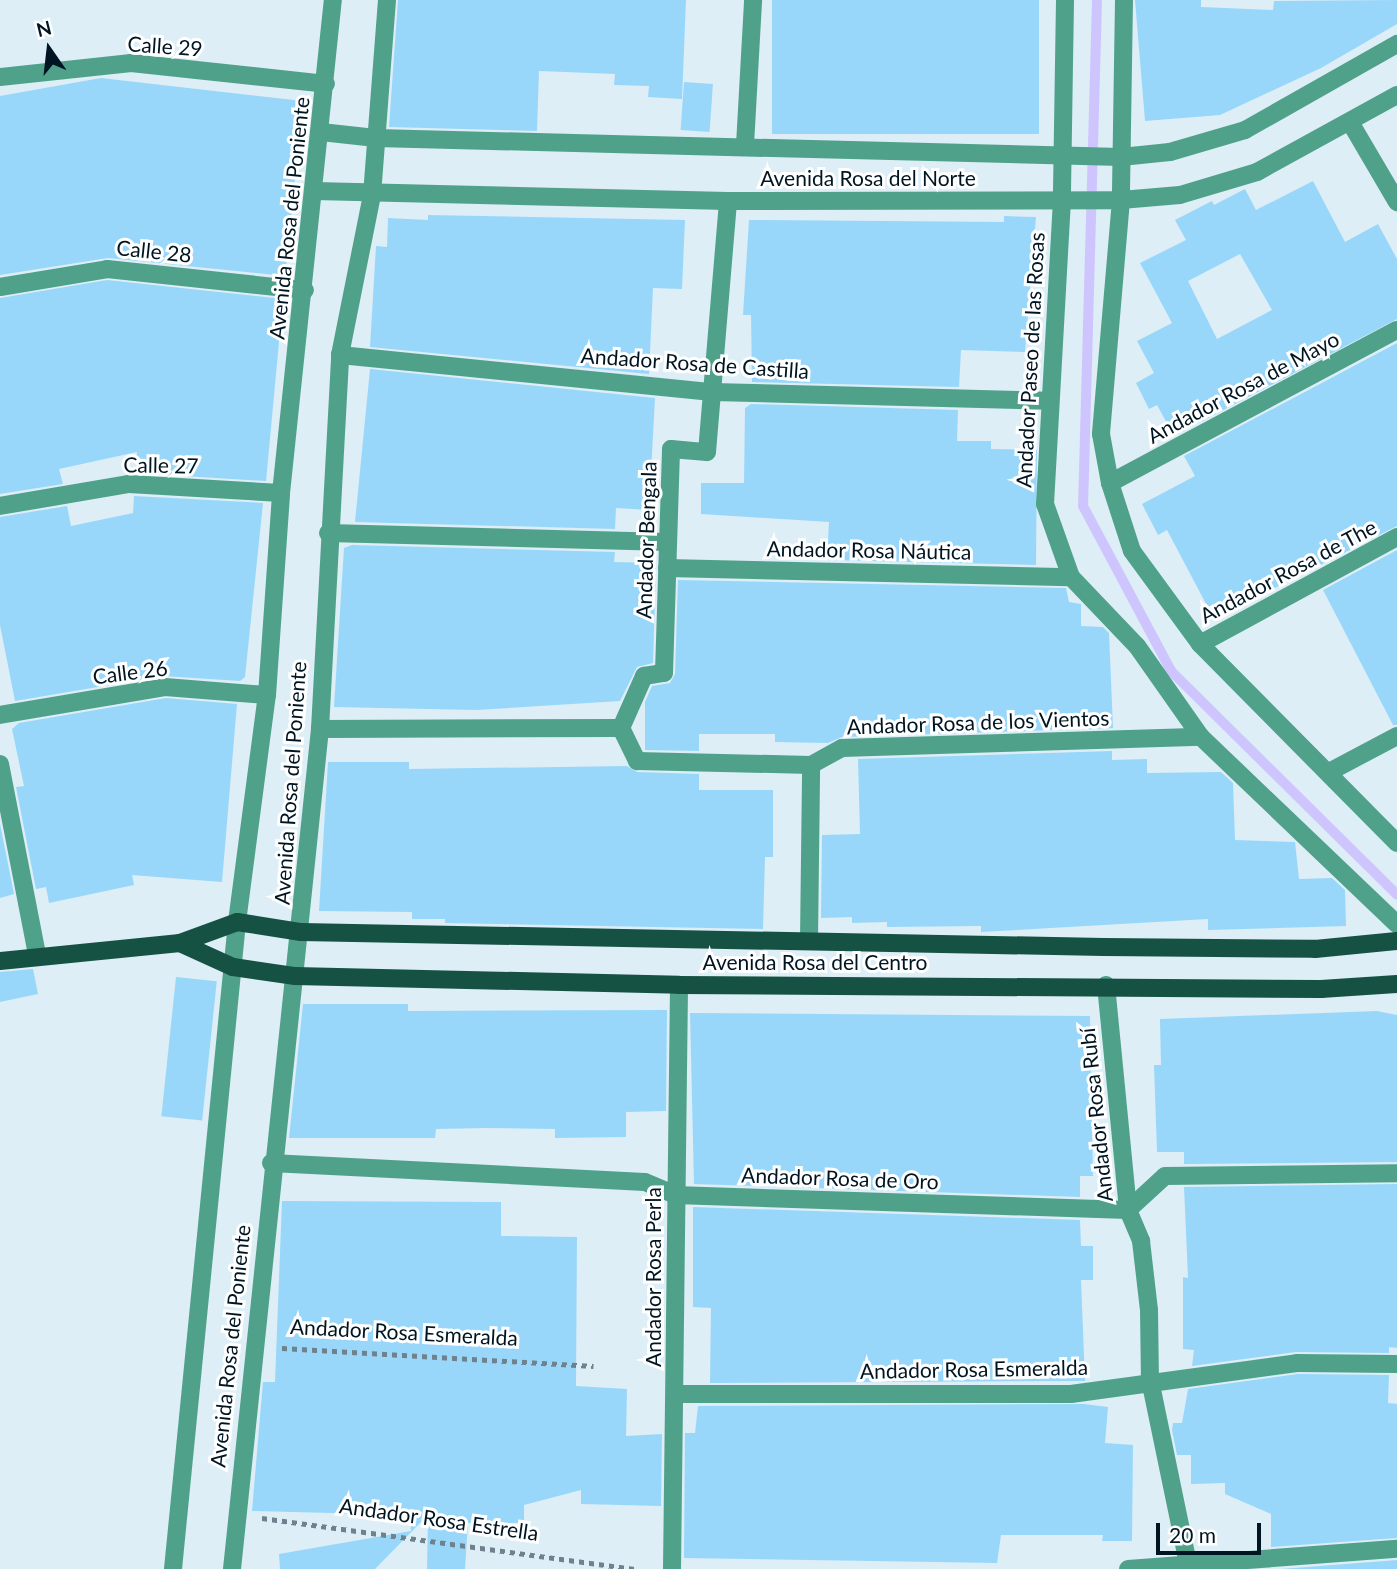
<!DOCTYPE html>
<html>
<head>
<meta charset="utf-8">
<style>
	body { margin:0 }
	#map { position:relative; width:1397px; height:1569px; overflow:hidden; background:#ddeef7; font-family:Lato,sans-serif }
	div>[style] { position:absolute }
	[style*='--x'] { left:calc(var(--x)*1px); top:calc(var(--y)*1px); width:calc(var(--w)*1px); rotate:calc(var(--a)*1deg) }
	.stream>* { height:10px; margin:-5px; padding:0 5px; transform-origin:5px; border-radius:5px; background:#cfc5fe }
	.building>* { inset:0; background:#99d7fa; transform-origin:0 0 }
	.path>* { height:4.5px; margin-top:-2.25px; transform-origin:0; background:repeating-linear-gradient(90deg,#6e818c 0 5px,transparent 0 10px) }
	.minor>* { height:18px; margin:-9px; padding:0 9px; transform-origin:9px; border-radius:9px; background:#50a18a }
	.major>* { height:18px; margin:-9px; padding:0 9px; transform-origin:9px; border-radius:9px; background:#165243 }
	span { translate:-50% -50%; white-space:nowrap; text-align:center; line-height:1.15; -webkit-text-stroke:6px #fff; paint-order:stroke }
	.street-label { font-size:21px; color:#001522 }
	.north { position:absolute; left:14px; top:14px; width:70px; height:70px; -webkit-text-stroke:5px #fff; paint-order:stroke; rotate:346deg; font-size:19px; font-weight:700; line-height:28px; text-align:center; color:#001522 }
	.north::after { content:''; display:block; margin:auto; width:24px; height:32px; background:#001522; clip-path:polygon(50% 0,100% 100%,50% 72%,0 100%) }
	.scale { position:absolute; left:1156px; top:1523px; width:105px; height:32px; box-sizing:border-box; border:4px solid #001522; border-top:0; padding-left:9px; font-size:21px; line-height:24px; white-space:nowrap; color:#001522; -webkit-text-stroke:5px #fff; paint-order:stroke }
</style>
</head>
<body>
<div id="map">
	<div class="stream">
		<i style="--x:1097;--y:0;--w:506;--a:91.58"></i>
		<i style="--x:1083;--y:506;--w:187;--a:61.9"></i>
		<i style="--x:1171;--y:671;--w:318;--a:44.7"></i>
	</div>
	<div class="building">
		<i style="clip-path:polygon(398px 0,686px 0,682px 99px,648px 97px,649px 86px,614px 85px,615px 74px,539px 71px,537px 131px,389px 127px)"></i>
		<i style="left:1039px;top:0;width:134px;height:267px;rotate:90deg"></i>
		<i style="clip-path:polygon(1135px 0,1201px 0,1201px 7px,1273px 10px,1274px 1px,1397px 0,1397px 24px,1321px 68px,1220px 115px,1145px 121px)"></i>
		<i style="clip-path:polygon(101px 78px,303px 101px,285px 276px,108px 258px,0 275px,0 96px)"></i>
		<i style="left:684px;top:82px;width:29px;height:48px;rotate:4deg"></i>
		<i style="clip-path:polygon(evenodd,1313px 181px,1345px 242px,1378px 224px,1397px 259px,1397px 319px,1174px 436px,1157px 405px,1149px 409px,1136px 383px,1154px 373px,1137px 341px,1172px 323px,1140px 263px,1186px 240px,1175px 220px,1212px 201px,1214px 205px,1245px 189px,1256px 210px,1313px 181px,1240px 254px,1272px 310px,1217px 339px,1188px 281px,1240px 254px)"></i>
		<i style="clip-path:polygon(428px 215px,685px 220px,682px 289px,653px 288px,649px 374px,370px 347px,376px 246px,387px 247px,388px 218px,428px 220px)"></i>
		<i style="clip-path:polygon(1004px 216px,1036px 217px,1025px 352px,961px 350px,959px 387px,752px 382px,751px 315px,743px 315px,749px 220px,1004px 222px)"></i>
		<i style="clip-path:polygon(107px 280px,283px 299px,266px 481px,135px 473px,137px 452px,59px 469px,63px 484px,0 494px,0 298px)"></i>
		<i style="clip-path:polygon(1397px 343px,1397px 526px,1214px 619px,1167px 530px,1158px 535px,1142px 504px,1195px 476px,1184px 456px)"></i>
		<i style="clip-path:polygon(370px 369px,655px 398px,649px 510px,616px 508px,615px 529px,355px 522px)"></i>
		<i style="clip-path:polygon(751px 404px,958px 410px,957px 441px,991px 441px,991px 449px,1037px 450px,1036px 565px,827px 560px,829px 522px,701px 514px,701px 483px,744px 483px,745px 408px)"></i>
		<i style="clip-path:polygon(134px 496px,263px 503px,245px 677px,240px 681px,163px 676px,15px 701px,0 625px,0 517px,67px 506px,71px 526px,133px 513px)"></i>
		<i style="clip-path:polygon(352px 545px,615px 552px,614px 562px,656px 563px,653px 663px,637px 667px,620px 701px,476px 710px,334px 707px,344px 548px)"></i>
		<i style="clip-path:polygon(1397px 550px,1397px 725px,1393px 725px,1323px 590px)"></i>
		<i style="clip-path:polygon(678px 580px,1066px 588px,1069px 602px,1081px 604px,1081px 626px,1103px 627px,1109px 633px,1113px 728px,842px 737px,828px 743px,775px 742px,775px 734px,699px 734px,699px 751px,645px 750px,645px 702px,652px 686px,670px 683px,675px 674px)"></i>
		<i style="clip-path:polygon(166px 698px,237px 704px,222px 882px,132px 875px,134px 885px,49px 903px,46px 887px,36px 889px,16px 787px,24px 786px,12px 729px,19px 723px)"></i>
		<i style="clip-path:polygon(1112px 751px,1112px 760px,1147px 759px,1147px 773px,1221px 772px,1233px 783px,1235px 840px,1295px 842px,1299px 879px,1332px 878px,1345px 890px,1346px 926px,1208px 930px,1208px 919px,981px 932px,981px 926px,887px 927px,887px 922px,852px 923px,852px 917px,821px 918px,822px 835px,860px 834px,858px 759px)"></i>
		<i style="clip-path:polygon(328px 762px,409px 762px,409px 769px,627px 766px,637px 772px,699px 774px,699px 790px,773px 790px,773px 857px,765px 857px,763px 929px,445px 923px,445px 919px,412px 919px,412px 912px,319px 911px)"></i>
		<i style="clip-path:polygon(0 824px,14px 894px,0 898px)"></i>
		<i style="clip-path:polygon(33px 969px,38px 994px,0 1002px,0 972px)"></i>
		<i style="left:176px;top:977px;width:41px;height:140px;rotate:6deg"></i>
		<i style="clip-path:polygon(303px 1004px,408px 1004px,408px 1011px,667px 1010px,666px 1111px,626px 1112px,626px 1137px,555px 1138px,555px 1129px,485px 1128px,436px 1129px,435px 1138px,289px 1138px)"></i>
		<i style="clip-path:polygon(1377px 1011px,1397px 1015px,1397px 1162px,1184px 1164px,1184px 1152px,1157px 1152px,1154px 1065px,1161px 1065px,1160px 1019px)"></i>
		<i style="clip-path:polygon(690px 1013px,1090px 1016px,1093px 1176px,1080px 1176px,1080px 1197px,694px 1184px)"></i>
		<i style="clip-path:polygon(1397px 1184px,1397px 1348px,1389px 1347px,1389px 1353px,1296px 1352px,1192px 1366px,1194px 1350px,1183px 1349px,1183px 1277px,1188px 1278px,1184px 1187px)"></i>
		<i style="clip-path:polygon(282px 1201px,501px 1202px,501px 1236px,577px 1237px,576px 1386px,627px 1389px,626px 1436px,662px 1434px,661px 1506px,581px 1504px,581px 1490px,524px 1505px,524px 1523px,468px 1523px,465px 1569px,427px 1569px,428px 1515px,375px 1569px,280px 1569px,279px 1554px,411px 1531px,410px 1515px,252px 1511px,263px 1382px,275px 1382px)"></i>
		<i style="clip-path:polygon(693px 1207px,1080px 1220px,1081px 1246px,1093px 1246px,1093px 1280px,1081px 1280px,1085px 1381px,710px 1383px,711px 1308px,693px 1307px)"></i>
		<i style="clip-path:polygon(1298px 1374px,1389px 1375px,1388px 1403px,1397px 1404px,1397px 1538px,1271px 1547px,1271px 1514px,1225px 1494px,1225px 1483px,1191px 1484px,1191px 1455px,1177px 1455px,1172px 1430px,1173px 1423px,1182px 1423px,1188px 1389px)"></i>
		<i style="clip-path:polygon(1084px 1404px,1108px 1407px,1105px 1443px,1133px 1445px,1132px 1541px,1102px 1541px,1103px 1535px,1001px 1535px,997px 1563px,684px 1558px,685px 1433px,695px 1433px,698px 1406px)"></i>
		<i style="clip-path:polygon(1397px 1560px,1397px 1569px,1281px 1569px)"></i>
	</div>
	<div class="path">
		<i style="--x:282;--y:1348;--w:312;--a:3.3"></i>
		<i style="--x:262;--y:1518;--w:376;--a:7.8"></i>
	</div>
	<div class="minor">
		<i style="--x:1065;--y:0;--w:200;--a:90.9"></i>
		<i style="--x:1062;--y:200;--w:304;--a:93.2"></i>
		<i style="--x:1045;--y:504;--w:77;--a:70.4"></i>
		<i style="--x:1071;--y:577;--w:95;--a:46.3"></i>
		<i style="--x:1137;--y:646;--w:111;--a:54.9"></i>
		<i style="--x:1201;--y:737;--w:271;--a:43.7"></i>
		<i style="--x:1124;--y:0;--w:200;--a:90.9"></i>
		<i style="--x:1121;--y:200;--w:235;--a:94.9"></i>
		<i style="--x:1101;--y:434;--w:50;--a:79.6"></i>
		<i style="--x:1110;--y:483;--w:71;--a:72.1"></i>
		<i style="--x:1132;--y:551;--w:115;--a:53.8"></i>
		<i style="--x:1200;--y:644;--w:280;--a:45.3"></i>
		<i style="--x:0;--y:77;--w:132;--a:-6.1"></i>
		<i style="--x:131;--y:63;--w:196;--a:6.1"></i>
		<i style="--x:1350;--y:122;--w:93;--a:59.6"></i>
		<i style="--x:321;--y:132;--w:55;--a:6.2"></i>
		<i style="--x:376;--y:138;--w:745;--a:1.46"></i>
		<i style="--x:1121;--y:157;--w:49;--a:-5.8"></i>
		<i style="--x:1170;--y:152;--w:78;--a:-16.3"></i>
		<i style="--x:1245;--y:130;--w:175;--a:-29.5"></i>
		<i style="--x:745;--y:145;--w:145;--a:-86.8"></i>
		<i style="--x:315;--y:191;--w:413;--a:1.4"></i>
		<i style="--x:728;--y:201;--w:393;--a:-0.1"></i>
		<i style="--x:1121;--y:200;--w:59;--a:-4.8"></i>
		<i style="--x:1180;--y:195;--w:80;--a:-16.6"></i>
		<i style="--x:1257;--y:172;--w:160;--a:-28.8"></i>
		<i style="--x:0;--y:287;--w:109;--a:-9.5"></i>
		<i style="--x:107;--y:269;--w:199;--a:6.1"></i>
		<i style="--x:340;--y:355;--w:374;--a:5.7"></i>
		<i style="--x:712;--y:392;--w:337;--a:1.5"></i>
		<i style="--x:1110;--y:483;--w:325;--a:-28.1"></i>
		<i style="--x:0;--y:506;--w:131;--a:-9.7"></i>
		<i style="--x:129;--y:484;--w:152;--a:3.4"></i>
		<i style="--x:328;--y:533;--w:340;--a:1.5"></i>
		<i style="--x:667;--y:568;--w:404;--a:1.3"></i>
		<i style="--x:1200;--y:644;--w:224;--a:-28.5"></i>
		<i style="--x:0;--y:715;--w:167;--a:-9.6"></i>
		<i style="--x:165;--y:687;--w:102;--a:4.5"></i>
		<i style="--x:621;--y:728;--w:37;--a:64"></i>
		<i style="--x:637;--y:761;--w:174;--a:1.3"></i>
		<i style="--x:811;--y:765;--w:35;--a:-29"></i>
		<i style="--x:842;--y:748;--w:359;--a:-1.8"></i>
		<i style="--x:621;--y:728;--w:57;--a:-66.1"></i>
		<i style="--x:644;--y:676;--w:20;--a:-9"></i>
		<i style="--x:664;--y:673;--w:224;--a:-88.2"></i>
		<i style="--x:671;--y:449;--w:36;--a:5"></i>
		<i style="--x:707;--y:452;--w:252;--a:-85.2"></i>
		<i style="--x:320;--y:729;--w:301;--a:-0.2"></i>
		<i style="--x:0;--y:764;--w:195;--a:79"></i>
		<i style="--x:1329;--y:772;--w:77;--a:-27.9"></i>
		<i style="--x:809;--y:940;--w:175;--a:-89.3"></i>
		<i style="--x:1106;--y:985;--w:226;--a:84.4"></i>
		<i style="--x:1128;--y:1210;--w:34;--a:67"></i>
		<i style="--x:1141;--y:1241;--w:69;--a:83.4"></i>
		<i style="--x:1149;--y:1310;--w:70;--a:89.2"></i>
		<i style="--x:1150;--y:1380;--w:193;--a:78.3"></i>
		<i style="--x:271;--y:1163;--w:374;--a:2.9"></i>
		<i style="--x:645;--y:1182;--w:33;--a:23"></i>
		<i style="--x:675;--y:1195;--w:453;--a:1.9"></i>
		<i style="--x:1128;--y:1210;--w:50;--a:-42.6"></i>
		<i style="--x:1165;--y:1176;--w:232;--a:-0.7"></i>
		<i style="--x:676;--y:1394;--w:395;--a:0"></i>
		<i style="--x:1071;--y:1394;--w:228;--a:-7.8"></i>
		<i style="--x:1297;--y:1363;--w:100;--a:0.6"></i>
		<i style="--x:173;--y:1569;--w:650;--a:-84.35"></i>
		<i style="--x:237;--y:922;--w:229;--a:-82.5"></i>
		<i style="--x:267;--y:695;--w:202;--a:-86"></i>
		<i style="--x:281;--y:493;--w:496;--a:-84"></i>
		<i style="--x:232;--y:1569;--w:845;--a:-84.02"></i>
		<i style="--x:320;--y:729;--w:375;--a:-86.9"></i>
		<i style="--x:340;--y:355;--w:163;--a:-78.7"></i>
		<i style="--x:372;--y:195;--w:196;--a:-85.6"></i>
		<i style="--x:672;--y:1569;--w:584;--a:-89.31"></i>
		<i style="--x:1128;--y:1569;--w:270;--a:-4.3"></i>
	</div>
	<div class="major">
		<i style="--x:180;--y:943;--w:58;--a:24.4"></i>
		<i style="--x:233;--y:967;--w:63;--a:8.3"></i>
		<i style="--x:295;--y:976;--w:384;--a:1.3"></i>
		<i style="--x:679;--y:985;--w:642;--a:0.36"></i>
		<i style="--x:1321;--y:989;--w:76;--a:-3.8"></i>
		<i style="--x:0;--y:961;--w:181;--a:-5.7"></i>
		<i style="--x:180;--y:943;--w:61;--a:-20.2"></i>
		<i style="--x:237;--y:922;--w:65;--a:8.9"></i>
		<i style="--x:301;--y:932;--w:803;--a:1.07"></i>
		<i style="--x:1104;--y:947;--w:211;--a:0.5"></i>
		<i style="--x:1315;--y:949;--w:82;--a:-5.6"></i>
	</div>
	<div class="street-label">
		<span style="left:165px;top:46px;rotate:4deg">Calle 29</span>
		<span style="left:868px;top:178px">Avenida Rosa del Norte</span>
		<span style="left:289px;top:218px;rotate:-84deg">Avenida Rosa del Poniente</span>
		<span style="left:154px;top:251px;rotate:6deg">Calle 28</span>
		<span style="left:1030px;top:360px;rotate:-87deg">Andador Paseo de las Rosas</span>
		<span style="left:695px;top:363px;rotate:4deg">Andador Rosa de Castilla</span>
		<span style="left:1243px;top:387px;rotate:-28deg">Andador Rosa de Mayo</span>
		<span style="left:161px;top:465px;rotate:1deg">Calle 27</span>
		<span style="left:646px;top:540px;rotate:-88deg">Andador Bengala</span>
		<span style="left:869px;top:550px;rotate:1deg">Andador Rosa Náutica</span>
		<span style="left:1288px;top:571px;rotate:-28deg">Andador Rosa de The</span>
		<span style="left:130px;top:672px;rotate:-7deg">Calle 26</span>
		<span style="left:978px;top:722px;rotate:-2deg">Andador Rosa de los Vientos</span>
		<span style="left:290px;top:783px;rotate:-86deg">Avenida Rosa del Poniente</span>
		<span style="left:815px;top:962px">Avenida Rosa del Centro</span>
		<span style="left:1096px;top:1115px;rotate:-96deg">Andador Rosa Rubí</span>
		<span style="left:840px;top:1178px;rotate:2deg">Andador Rosa de Oro</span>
		<span style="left:653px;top:1277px;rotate:-90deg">Andador Rosa Perla</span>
		<span style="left:404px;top:1332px;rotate:3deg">Andador Rosa Esmeralda</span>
		<span style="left:230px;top:1346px;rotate:-84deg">Avenida Rosa del Poniente</span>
		<span style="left:974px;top:1369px;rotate:-1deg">Andador Rosa Esmeralda</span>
		<span style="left:439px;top:1519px;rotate:8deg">Andador Rosa Estrella</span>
	</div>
	<div class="north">N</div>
	<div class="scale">20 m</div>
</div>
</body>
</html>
